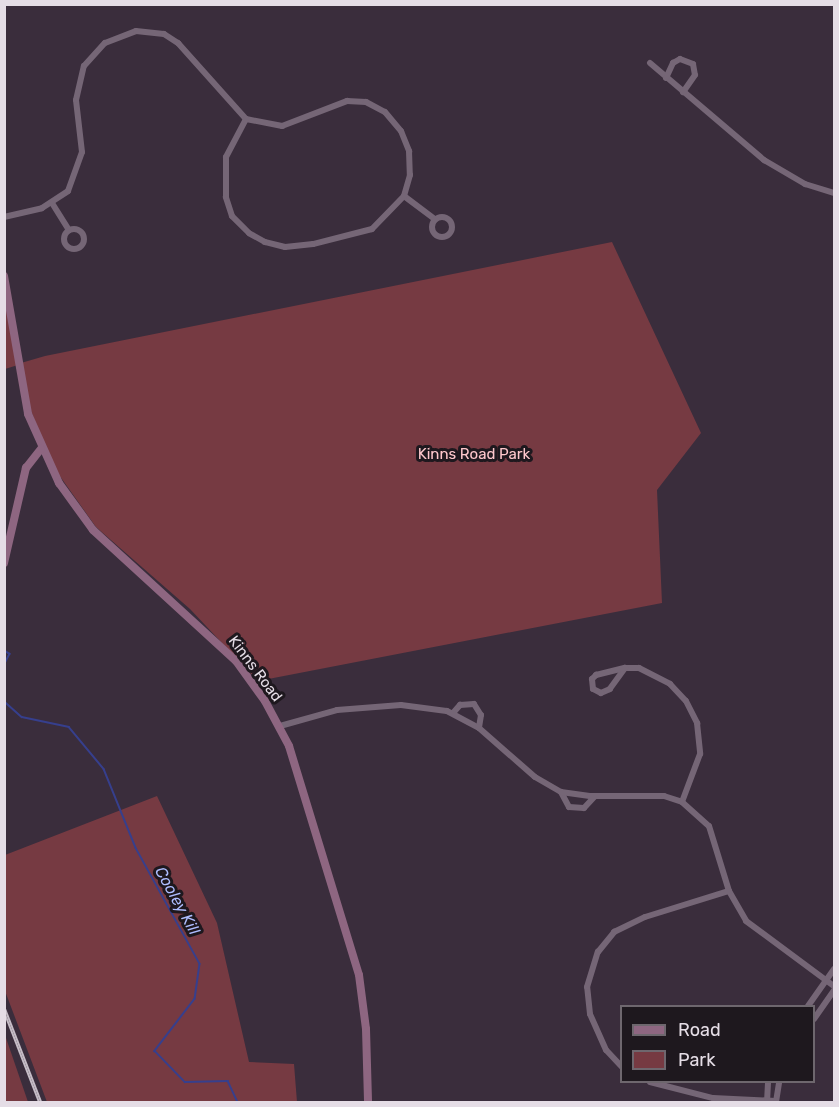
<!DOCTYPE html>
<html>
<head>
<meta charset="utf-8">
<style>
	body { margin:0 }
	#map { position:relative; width:839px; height:1107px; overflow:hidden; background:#3a2d3c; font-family:Rubik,sans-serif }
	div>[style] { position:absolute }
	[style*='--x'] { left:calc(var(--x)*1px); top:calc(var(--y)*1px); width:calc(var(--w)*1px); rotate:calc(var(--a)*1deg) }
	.green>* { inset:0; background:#763a42 }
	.stream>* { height:1.5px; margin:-0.75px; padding:0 0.75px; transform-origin:0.75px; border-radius:0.75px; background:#363f8d }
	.street>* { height:6px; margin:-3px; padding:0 3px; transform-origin:3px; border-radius:3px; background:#756676 }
	.street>.ring { margin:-3px; padding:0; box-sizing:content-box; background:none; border:6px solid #756676; border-radius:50% }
	.secondary>* { height:8px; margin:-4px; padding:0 4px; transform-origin:4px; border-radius:4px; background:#8e6681 }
	.rail>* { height:4px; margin-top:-2px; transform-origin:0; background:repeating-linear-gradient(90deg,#1e181e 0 4.5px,#c5bcc6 0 9px); box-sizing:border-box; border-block:2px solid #c5bcc6 }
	span { translate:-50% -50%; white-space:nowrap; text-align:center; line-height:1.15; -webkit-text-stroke:6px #1e181e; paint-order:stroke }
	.park-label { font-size:15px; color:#fec7cc }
	.street-label { font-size:15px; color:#e5dde6 }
	.water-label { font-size:16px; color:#adbcfe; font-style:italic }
	.frame { position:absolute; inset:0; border:6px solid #e5dde6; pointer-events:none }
	.legend { position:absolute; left:620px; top:1005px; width:195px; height:78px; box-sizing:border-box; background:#1e181e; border:2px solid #6e676e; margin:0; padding:8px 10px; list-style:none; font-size:18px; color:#e5dde6 }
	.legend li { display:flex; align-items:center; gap:12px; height:30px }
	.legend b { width:30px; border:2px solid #6e676e }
</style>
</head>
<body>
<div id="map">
	<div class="green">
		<i style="clip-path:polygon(612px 242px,701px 433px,657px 490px,662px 603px,258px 681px,190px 609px,96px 527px,52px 465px,31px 411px,21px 363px,45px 356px)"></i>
		<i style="clip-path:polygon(4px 276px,18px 365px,5px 369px,4px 369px)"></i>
		<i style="clip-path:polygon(157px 796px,217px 923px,249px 1062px,294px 1064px,297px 1102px,47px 1102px,5px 991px,5px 855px)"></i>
		<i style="clip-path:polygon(4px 1035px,5px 1035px,28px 1102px,5px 1102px)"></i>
	</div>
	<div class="stream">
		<i style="--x:4;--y:650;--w:7;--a:34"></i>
		<i style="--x:10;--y:654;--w:13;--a:117"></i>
		<i style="--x:4;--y:701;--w:24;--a:42"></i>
		<i style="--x:22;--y:717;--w:48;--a:12"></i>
		<i style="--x:69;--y:727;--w:55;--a:50.2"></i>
		<i style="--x:104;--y:769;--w:85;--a:67.9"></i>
		<i style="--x:136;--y:848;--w:132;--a:61.1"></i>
		<i style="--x:200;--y:964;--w:35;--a:98"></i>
		<i style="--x:195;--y:999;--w:66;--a:127.6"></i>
		<i style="--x:155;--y:1051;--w:43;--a:45.9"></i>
		<i style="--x:185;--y:1082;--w:43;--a:-1.3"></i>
		<i style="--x:228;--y:1081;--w:23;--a:65"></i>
	</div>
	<div class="street">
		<i style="--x:650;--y:63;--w:150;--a:40.4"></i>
		<i style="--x:764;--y:160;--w:48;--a:30.3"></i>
		<i style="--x:805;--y:184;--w:30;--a:17"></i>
		<i style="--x:666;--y:78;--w:17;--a:-65"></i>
		<i style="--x:673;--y:63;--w:8;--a:-30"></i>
		<i style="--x:680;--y:59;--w:14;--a:21"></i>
		<i style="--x:693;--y:64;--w:11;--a:80"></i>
		<i style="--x:695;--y:75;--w:21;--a:125"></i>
		<i style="--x:404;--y:196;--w:39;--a:37"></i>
		<i style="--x:52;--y:203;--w:32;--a:58"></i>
		<i class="ring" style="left:432px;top:217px;width:14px;height:14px"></i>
		<i style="--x:4;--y:217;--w:39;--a:-13"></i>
		<i style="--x:42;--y:208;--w:31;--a:-33"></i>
		<i style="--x:68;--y:191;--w:41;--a:-70.3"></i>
		<i style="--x:82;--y:152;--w:52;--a:-96.6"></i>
		<i style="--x:76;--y:100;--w:35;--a:-77"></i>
		<i style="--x:84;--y:66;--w:31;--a:-48"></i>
		<i style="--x:105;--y:43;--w:33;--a:-21"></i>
		<i style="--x:136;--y:31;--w:28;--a:6"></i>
		<i style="--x:164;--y:34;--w:17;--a:33"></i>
		<i style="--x:178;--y:43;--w:102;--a:48.2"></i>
		<i style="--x:246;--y:119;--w:37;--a:11"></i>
		<i style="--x:282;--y:126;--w:70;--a:-21"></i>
		<i style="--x:347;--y:101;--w:19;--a:3"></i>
		<i style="--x:366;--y:102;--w:21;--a:28"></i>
		<i style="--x:385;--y:112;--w:25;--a:50"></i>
		<i style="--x:401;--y:131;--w:22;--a:68"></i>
		<i style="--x:409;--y:151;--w:24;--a:88"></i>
		<i style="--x:410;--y:175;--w:22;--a:106"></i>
		<i style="--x:404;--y:196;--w:46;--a:134.1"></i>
		<i style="--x:372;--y:229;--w:61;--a:165.7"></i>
		<i style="--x:313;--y:244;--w:28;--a:174"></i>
		<i style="--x:285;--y:247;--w:21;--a:-166"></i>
		<i style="--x:265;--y:242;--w:18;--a:-151"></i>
		<i style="--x:249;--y:233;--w:24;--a:-135"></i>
		<i style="--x:232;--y:216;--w:20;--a:-108"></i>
		<i style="--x:226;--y:197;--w:40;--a:-90"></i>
		<i style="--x:226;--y:157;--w:43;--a:-62.2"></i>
		<i class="ring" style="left:64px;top:229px;width:14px;height:14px"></i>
		<i style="--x:625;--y:668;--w:14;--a:0"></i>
		<i style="--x:639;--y:668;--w:35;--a:27"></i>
		<i style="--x:670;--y:684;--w:23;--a:47"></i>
		<i style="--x:686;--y:701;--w:25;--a:63"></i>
		<i style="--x:697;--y:723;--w:31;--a:84"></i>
		<i style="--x:700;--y:754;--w:51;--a:110.6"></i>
		<i style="--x:625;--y:668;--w:26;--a:126"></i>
		<i style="--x:610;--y:689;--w:10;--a:156"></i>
		<i style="--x:601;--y:693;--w:9;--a:-153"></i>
		<i style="--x:593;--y:689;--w:10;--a:-96"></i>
		<i style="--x:592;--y:679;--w:6;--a:-45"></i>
		<i style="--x:596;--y:675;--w:30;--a:-14"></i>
		<i style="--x:453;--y:713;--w:11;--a:-49"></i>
		<i style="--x:460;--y:705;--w:14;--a:-4"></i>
		<i style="--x:474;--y:704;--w:13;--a:58"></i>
		<i style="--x:481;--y:715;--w:13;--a:99"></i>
		<i style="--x:479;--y:728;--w:74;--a:41.2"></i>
		<i style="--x:535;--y:777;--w:30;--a:30"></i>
		<i style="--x:561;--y:792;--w:17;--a:62"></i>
		<i style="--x:569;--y:807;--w:15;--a:4"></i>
		<i style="--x:584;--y:808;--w:16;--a:-47"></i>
		<i style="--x:280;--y:726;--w:59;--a:-15.7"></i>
		<i style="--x:337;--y:710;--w:64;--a:-4.5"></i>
		<i style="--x:401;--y:705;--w:46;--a:7.4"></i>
		<i style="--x:447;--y:711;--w:36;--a:28"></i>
		<i style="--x:561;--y:792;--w:29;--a:8"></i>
		<i style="--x:590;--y:796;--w:74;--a:0"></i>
		<i style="--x:664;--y:796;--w:19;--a:18"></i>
		<i style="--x:682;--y:802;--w:36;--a:42"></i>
		<i style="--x:709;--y:826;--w:68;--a:72.9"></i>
		<i style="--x:729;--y:891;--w:34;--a:60"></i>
		<i style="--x:746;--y:921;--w:109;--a:36.5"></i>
		<i style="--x:808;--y:1006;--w:45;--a:-54.9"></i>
		<i style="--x:814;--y:1019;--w:35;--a:-55"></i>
		<i style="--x:622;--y:1067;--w:23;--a:-133"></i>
		<i style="--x:606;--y:1050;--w:39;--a:-114"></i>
		<i style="--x:590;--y:1014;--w:27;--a:-96"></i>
		<i style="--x:587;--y:987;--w:37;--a:-73"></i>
		<i style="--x:598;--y:952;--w:26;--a:-51"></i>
		<i style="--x:614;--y:932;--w:34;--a:-26"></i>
		<i style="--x:645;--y:917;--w:88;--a:-17.2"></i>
		<i style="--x:650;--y:1082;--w:65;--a:14.3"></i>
		<i style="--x:713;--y:1098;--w:63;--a:2.7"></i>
		<i style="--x:767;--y:1102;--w:20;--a:-87"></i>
		<i style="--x:776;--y:1102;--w:20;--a:-81"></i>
	</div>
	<div class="secondary">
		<i style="--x:4;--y:276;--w:140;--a:80.1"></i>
		<i style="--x:28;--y:414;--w:76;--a:65.8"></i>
		<i style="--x:59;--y:483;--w:58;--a:54.1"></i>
		<i style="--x:93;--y:530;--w:194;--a:42.5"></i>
		<i style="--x:236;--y:661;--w:49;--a:54.1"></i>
		<i style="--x:265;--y:701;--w:51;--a:61.9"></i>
		<i style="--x:289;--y:746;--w:239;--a:73"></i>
		<i style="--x:359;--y:975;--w:54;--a:82.6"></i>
		<i style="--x:366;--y:1029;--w:73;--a:88.4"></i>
		<i style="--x:4;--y:563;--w:98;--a:-77"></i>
		<i style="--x:26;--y:468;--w:24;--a:-52"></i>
	</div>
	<div class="rail">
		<i style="--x:4;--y:1009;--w:100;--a:68.8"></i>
	</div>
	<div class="park-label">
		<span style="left:474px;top:455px">Kinns Road Park</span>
	</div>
	<div class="street-label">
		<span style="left:255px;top:669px;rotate:53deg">Kinns Road</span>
	</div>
	<div class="water-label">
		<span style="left:177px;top:901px;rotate:61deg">Cooley Kill</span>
	</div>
	<div class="frame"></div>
	<ul class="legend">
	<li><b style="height:8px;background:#8e6681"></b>Road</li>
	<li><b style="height:16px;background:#763a42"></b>Park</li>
	</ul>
</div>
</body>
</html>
